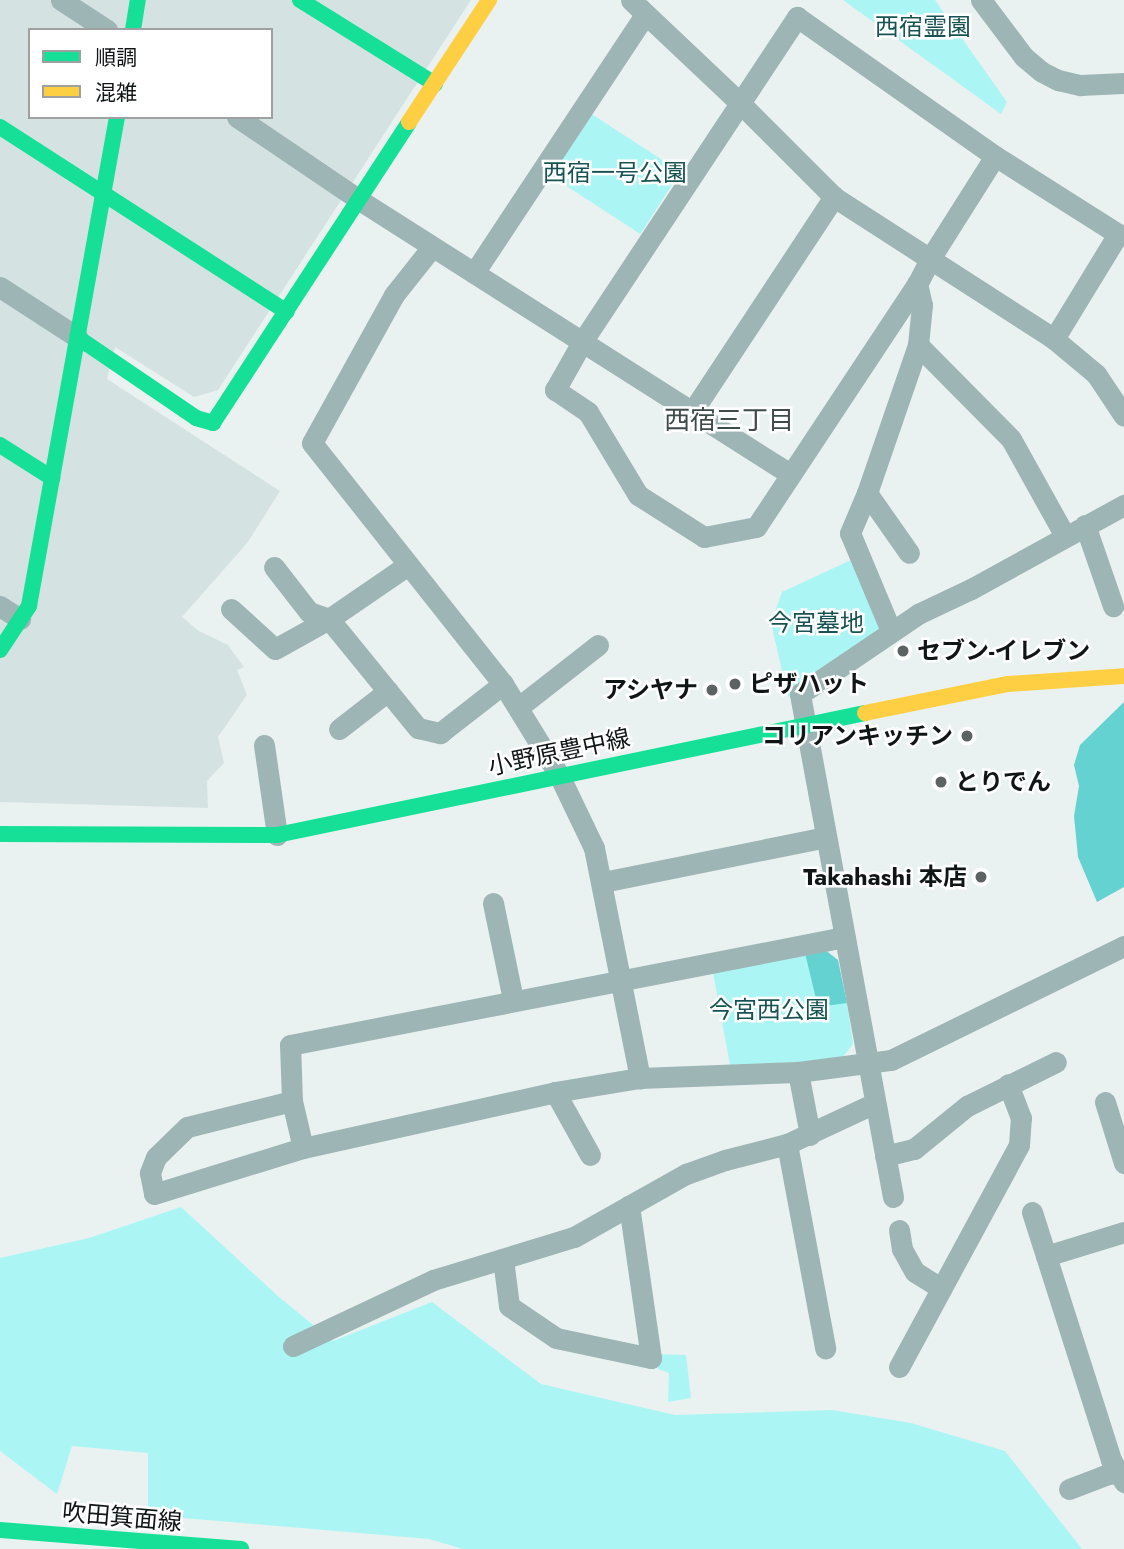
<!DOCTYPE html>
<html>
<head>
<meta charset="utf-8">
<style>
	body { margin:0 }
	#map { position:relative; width:1124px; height:1549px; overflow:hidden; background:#eaf2f1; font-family:Jost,"Noto Sans JP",sans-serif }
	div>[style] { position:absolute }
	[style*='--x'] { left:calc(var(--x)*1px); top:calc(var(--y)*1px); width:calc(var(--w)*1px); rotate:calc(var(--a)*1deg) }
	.built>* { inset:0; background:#d4e3e2 }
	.green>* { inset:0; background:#abf6f4; transform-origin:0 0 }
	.water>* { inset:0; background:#64d2d0 }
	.street>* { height:21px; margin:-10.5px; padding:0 10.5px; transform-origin:10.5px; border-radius:10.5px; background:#9eb5b5 }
	.fast>* { height:16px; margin:-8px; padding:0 8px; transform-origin:8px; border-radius:8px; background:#16e098 }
	.slow>* { height:16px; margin:-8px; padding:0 8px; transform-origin:8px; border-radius:8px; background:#ffcf43 }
	.dots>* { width:19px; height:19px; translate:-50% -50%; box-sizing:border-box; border:4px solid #fff; border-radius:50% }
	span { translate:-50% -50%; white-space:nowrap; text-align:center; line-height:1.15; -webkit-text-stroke:5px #fff; paint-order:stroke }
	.park-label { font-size:24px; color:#175352 }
	.poi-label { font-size:24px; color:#101515; font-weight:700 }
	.left { translate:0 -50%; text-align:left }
	.right { translate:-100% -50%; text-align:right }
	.street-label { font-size:24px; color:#101515 }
	.neighbourhood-label { font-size:26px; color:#3f4a4a }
	.legend { position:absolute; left:28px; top:28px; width:245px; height:91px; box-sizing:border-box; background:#fff; border:2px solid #9fa1a1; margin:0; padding:9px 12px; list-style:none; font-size:21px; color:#101515 }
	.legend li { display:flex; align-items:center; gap:14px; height:35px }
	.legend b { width:35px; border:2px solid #9fa1a1 }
</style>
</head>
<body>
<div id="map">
	<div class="built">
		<i style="clip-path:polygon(evenodd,0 0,471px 0,218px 390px,194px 397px,115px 347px,107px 379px,280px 491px,248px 542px,182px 617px,199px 631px,228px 645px,244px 667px,237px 670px,247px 695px,218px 737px,224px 763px,207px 781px,208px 808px,0 802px,0 0,30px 30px,271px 30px,271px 117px,30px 117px,30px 30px)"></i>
	</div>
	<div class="green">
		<i style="clip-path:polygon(843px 0,935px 0,1007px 102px,1001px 114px)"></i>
		<i style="left:590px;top:113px;width:108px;height:74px;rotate:33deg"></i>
		<i style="clip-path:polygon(851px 560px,880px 631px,812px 676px,788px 697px,771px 623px,782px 592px)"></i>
		<i style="clip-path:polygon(805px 953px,847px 1003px,853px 1044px,843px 1057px,824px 1061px,730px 1065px,713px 973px)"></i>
		<i style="clip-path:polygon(181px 1207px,279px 1297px,333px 1341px,432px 1302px,541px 1384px,675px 1415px,832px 1410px,911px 1423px,1005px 1451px,1082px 1549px,463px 1549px,429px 1539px,148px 1515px,148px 1453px,72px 1446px,57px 1494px,0 1451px,0 1258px,89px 1238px)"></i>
		<i style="clip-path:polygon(656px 1354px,686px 1355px,691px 1398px,668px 1402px,669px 1373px,658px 1369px)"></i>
	</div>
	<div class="water">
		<i style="clip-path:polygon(1124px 702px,1124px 887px,1097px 902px,1078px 857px,1074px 816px,1079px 786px,1074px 765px,1080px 745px)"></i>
		<i style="clip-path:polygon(824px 949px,838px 960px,847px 1003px,818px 1007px,805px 953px)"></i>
	</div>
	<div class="street">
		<i style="--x:61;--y:0;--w:55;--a:33.1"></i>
		<i style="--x:631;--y:0;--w:149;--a:43.4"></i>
		<i style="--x:739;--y:102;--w:134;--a:45"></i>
		<i style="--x:834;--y:197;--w:262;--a:32.8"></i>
		<i style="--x:1054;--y:339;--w:55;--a:39.8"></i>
		<i style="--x:1096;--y:374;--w:50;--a:56.3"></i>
		<i style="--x:981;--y:0;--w:71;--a:53"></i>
		<i style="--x:1024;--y:57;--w:23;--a:40"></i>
		<i style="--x:1042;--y:72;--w:18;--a:27"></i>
		<i style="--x:1058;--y:80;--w:23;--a:13"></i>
		<i style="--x:1080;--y:85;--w:44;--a:-2.6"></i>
		<i style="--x:237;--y:117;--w:150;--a:34.1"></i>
		<i style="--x:361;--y:201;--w:508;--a:32.47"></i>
		<i style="--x:995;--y:156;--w:122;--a:122.3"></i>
		<i style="--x:930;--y:259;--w:28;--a:117"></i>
		<i style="--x:917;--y:284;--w:291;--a:123.5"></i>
		<i style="--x:756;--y:527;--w:53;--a:169.1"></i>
		<i style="--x:704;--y:537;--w:78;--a:-147.5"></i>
		<i style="--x:638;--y:495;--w:97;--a:-121.1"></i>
		<i style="--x:588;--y:412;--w:40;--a:-146"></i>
		<i style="--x:555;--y:390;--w:55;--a:-60.6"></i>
		<i style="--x:582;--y:342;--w:390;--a:-56.5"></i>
		<i style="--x:797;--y:17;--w:242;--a:35.1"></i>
		<i style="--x:995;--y:156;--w:146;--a:32.4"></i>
		<i style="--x:1118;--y:234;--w:123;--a:121.4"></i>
		<i style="--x:432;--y:247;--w:61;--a:128.4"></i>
		<i style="--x:394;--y:295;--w:169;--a:119"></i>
		<i style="--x:312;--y:443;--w:308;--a:51.6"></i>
		<i style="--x:503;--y:684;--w:107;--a:58.4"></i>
		<i style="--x:559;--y:775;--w:81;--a:64.4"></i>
		<i style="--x:594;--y:848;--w:235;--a:78.7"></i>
		<i style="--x:474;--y:273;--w:310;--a:-56.5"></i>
		<i style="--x:0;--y:287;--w:92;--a:33"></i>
		<i style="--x:918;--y:345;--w:132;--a:45.3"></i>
		<i style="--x:1011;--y:439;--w:111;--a:60.9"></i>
		<i style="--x:692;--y:412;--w:258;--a:-56.6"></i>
		<i style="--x:867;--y:493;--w:73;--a:55"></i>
		<i style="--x:1085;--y:525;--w:86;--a:70.9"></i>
		<i style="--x:274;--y:567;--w:57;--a:52.1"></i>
		<i style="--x:309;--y:612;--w:21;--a:19"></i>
		<i style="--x:329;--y:619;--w:141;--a:50.8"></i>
		<i style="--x:418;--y:728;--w:23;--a:13"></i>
		<i style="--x:440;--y:733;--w:80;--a:-37.9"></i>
		<i style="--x:0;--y:606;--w:24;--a:33"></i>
		<i style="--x:231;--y:609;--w:59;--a:42.3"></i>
		<i style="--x:275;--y:649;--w:62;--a:-29.1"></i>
		<i style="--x:329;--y:619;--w:96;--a:-34.4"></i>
		<i style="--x:891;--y:631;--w:106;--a:-112.7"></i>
		<i style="--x:850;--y:533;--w:43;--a:-67"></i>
		<i style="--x:867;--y:493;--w:157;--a:-71"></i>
		<i style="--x:918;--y:345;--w:40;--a:-84.3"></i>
		<i style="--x:922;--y:305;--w:22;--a:-103"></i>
		<i style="--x:520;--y:706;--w:99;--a:-38"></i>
		<i style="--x:339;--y:729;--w:62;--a:-37.8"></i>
		<i style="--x:264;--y:745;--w:91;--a:81.8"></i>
		<i style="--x:603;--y:882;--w:227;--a:-11.4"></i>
		<i style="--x:493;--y:903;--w:99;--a:78.3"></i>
		<i style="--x:798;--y:1072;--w:64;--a:79.2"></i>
		<i style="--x:555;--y:1092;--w:72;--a:60.9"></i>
		<i style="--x:292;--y:1101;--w:108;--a:166.1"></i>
		<i style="--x:187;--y:1127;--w:43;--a:135.9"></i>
		<i style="--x:156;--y:1157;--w:17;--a:111"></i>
		<i style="--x:150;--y:1173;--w:21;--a:79"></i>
		<i style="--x:154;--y:1194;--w:156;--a:-17.2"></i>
		<i style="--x:303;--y:1148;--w:258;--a:-12.5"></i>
		<i style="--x:555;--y:1092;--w:86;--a:-9.4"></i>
		<i style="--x:640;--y:1078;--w:158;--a:-2.2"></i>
		<i style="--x:798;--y:1072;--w:94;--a:-7.4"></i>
		<i style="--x:891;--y:1060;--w:259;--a:-26.1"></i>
		<i style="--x:1105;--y:1102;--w:64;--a:72.7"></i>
		<i style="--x:787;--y:1144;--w:208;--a:79.4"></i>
		<i style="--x:303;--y:1148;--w:48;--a:-103.2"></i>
		<i style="--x:292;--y:1101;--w:56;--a:-92"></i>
		<i style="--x:290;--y:1045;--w:564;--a:-11.03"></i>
		<i style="--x:885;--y:1156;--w:30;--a:-14"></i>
		<i style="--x:914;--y:1149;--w:68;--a:-39.1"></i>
		<i style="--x:967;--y:1106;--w:99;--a:-26.3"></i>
		<i style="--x:893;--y:1197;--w:512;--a:-100.48"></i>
		<i style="--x:800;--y:694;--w:143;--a:-34.1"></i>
		<i style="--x:918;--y:614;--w:59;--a:-25.3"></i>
		<i style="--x:971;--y:589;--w:175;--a:-28.8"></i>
		<i style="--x:1032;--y:1212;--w:260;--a:72.3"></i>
		<i style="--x:1111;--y:1460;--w:26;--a:59"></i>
		<i style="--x:899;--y:1230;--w:19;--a:81"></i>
		<i style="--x:902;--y:1249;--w:26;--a:61"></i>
		<i style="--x:915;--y:1272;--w:31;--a:32"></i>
		<i style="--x:1046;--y:1256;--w:82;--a:-17.1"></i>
		<i style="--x:503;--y:1259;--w:47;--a:82.7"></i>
		<i style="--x:509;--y:1306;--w:57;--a:34.2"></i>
		<i style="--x:556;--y:1338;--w:97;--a:11.9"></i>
		<i style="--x:651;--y:1358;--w:154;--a:-98.2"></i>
		<i style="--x:293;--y:1346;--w:155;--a:-25.2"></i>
		<i style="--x:433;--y:1280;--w:147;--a:-17"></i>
		<i style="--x:574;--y:1237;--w:129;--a:-29.4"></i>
		<i style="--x:686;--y:1174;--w:41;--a:-19.7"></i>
		<i style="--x:725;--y:1160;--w:64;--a:-14.5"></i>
		<i style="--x:787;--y:1144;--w:97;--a:-25"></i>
		<i style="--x:899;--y:1367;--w:252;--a:-61.6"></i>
		<i style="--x:1019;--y:1145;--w:27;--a:-86"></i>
		<i style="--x:1021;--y:1118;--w:36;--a:-111"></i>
		<i style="--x:1069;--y:1489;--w:42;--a:-21"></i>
		<i style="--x:1108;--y:1474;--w:16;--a:-7"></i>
	</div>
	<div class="fast">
		<i style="--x:300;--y:0;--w:159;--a:31.9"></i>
		<i style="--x:133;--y:30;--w:30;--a:-81"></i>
		<i style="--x:0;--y:127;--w:341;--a:32.8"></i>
		<i style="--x:77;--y:337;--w:144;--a:34.2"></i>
		<i style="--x:196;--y:418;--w:18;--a:16"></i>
		<i style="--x:213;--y:423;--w:359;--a:-56.9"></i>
		<i style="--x:0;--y:445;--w:62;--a:32.4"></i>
		<i style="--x:0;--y:650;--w:53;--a:-56.6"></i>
		<i style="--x:29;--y:606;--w:497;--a:-79.8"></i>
		<i style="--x:0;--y:834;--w:277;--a:0.2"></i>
		<i style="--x:277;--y:835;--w:601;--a:-11.72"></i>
		<i style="--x:0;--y:1530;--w:242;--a:4.5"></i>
	</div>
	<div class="slow">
		<i style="--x:409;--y:122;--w:146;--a:-56.7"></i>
		<i style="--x:865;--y:713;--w:146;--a:-11.5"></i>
		<i style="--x:1008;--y:684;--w:116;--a:-3.9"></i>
	</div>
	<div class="dots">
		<i style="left:903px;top:651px;background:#5c6262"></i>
		<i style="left:735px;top:684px;background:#5c6262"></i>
		<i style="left:712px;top:690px;background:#5c6262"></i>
		<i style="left:967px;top:736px;background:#5c6262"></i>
		<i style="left:941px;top:782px;background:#5c6262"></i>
		<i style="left:981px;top:877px;background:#5c6262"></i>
	</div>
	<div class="park-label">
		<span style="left:923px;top:27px">西宿霊園</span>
		<span style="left:615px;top:173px">西宿一号公園</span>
		<span style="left:816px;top:623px">今宮墓地</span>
		<span style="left:769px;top:1010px">今宮西公園</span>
	</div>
	<div class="poi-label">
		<span class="left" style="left:917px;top:651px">セブン-イレブン</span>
		<span class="left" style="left:749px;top:684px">ピザハット</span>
		<span class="right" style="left:698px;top:690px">アシヤナ</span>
		<span class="right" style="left:953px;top:736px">コリアンキッチン</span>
		<span class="left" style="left:955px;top:782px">とりでん</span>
		<span class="right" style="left:967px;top:877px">Takahashi 本店</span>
	</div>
	<div class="street-label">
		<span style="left:559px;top:752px;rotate:-12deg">小野原豊中線</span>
		<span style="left:122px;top:1517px;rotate:5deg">吹田箕面線</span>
	</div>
	<div class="neighbourhood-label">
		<span style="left:729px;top:421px">西宿三丁目</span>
	</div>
	<ul class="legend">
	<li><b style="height:9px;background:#16e098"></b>順調</li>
	<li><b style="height:9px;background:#ffcf43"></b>混雑</li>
	</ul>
</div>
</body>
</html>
